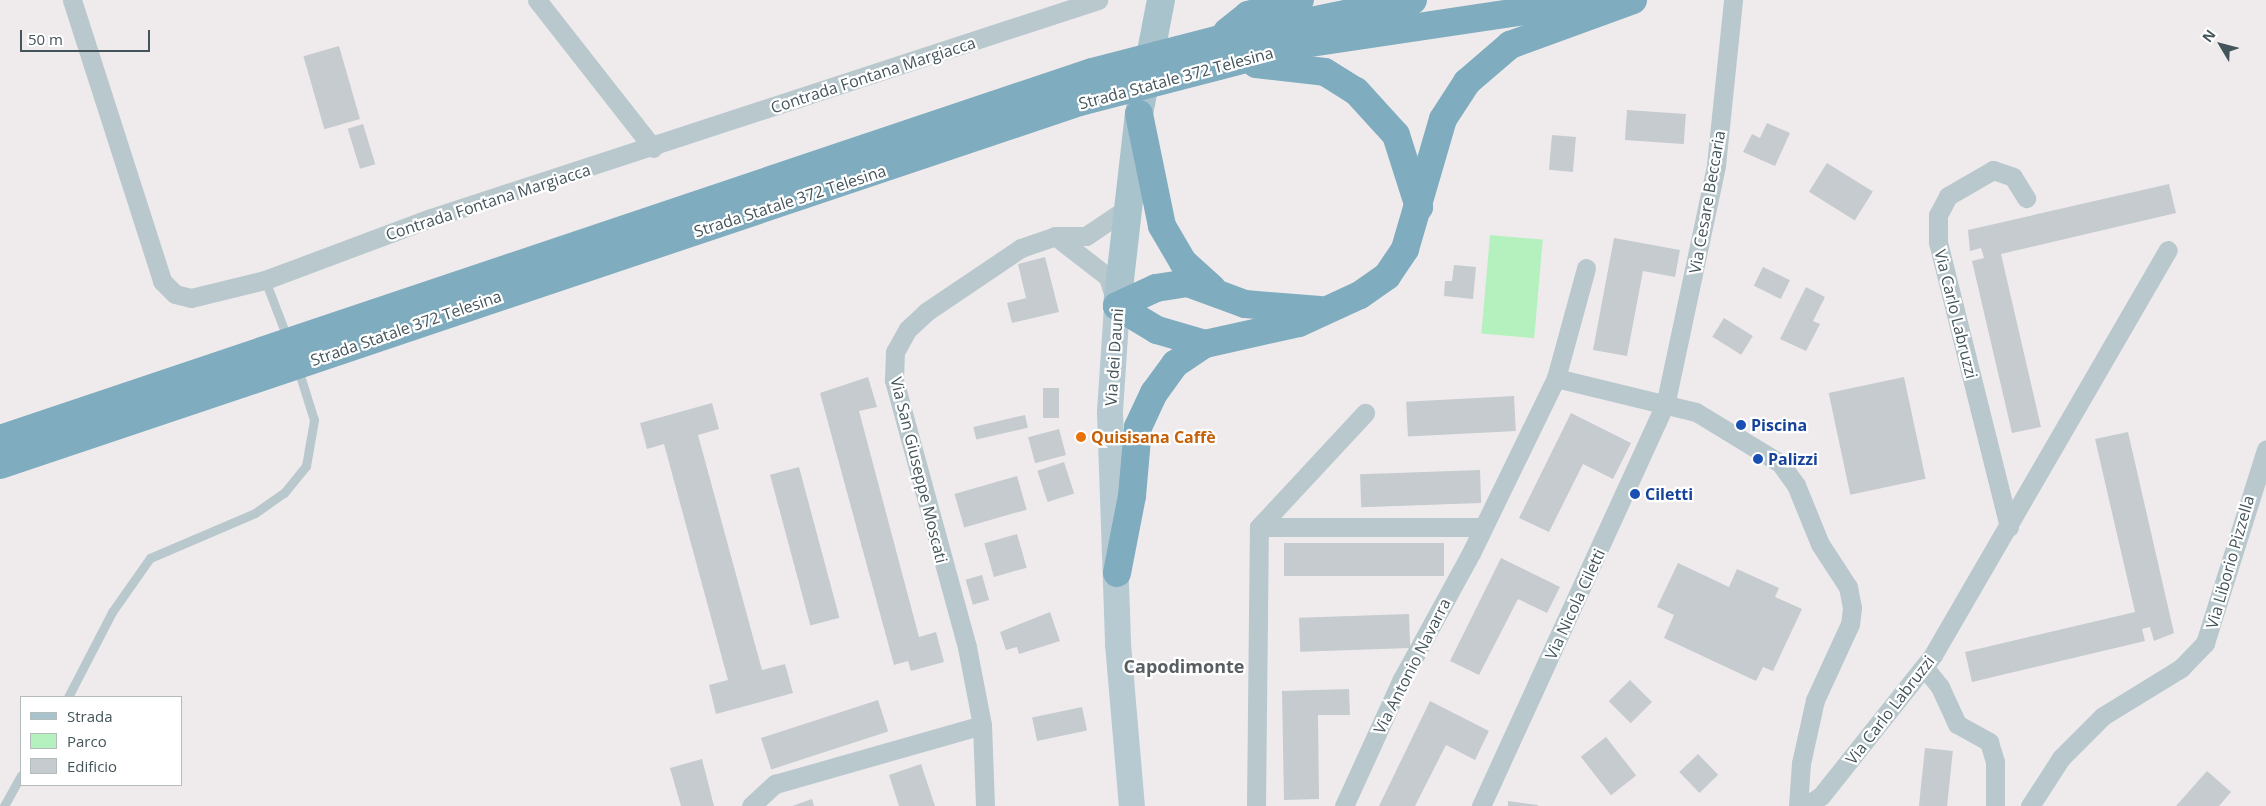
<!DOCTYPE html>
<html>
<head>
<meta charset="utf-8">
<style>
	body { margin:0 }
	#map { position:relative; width:2266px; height:806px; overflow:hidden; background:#efebec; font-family:"Open Sans",sans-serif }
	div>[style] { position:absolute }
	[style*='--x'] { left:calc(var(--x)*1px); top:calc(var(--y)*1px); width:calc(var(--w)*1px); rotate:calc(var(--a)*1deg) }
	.green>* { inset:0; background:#b5f1bf; transform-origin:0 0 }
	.building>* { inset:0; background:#c5cbcf; transform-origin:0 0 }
	.lane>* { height:9px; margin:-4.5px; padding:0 4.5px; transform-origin:4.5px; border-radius:4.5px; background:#b8c8cd }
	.street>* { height:19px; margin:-9.5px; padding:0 9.5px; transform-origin:9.5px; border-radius:9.5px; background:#b8c8cd }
	.secondary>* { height:26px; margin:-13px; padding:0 13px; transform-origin:13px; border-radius:13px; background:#b7cad2 }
	.primary>* { height:28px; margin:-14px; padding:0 14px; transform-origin:14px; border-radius:14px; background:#a9c3cd }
	.highway>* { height:28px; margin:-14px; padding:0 14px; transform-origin:14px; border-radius:14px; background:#7facbf }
	.dots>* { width:14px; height:14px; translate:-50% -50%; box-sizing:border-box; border:2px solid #fff; border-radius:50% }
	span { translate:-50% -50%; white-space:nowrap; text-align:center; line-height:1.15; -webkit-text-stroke:4.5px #fff; paint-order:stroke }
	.street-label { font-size:16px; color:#43545a }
	.transit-label { font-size:16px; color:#164399; font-weight:700 }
	.left { translate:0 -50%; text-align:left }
	.food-label { font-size:16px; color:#c56008; font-weight:700 }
	.neighbourhood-label { font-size:18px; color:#585e61; font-weight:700 }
	.legend { position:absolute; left:20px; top:696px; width:162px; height:90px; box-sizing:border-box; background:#fff; border:1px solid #b4bbbd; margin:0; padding:6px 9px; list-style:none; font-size:15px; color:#43545a }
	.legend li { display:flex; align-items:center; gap:10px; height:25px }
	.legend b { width:25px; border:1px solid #b4bbbd }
	.north { position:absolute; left:2196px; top:20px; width:50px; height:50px; -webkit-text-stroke:4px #fff; paint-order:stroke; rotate:307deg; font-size:14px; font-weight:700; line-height:20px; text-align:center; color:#43545a }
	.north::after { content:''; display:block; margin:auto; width:18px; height:22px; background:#43545a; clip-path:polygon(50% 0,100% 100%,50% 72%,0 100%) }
	.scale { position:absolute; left:20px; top:30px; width:130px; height:22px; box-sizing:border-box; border:2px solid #43545a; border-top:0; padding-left:6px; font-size:15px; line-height:18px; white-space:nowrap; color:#43545a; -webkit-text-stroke:4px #fff; paint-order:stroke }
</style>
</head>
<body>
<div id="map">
	<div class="green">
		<i style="left:1490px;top:235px;width:53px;height:99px;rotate:5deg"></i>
	</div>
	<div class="building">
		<i style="left:339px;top:46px;width:76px;height:37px;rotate:74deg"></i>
		<i style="left:1627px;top:110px;width:59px;height:30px;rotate:4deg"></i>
		<i style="clip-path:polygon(1767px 123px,1790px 133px,1775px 166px,1743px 152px,1752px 134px,1760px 138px)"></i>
		<i style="left:363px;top:124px;width:42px;height:16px;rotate:73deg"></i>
		<i style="left:1552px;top:135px;width:24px;height:35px;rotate:5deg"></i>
		<i style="left:1827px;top:163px;width:54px;height:34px;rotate:32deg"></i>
		<i style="clip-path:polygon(2169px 184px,2176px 213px,2001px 254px,2041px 427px,2012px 433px,1972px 261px,1984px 258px,1981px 248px,1970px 251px,1968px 230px)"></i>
		<i style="clip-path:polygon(1614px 238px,1680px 250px,1675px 277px,1643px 271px,1627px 356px,1593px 350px)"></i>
		<i style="clip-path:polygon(1045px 257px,1059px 312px,1012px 323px,1007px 303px,1026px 298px,1018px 264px)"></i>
		<i style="clip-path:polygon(1454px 265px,1476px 267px,1473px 299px,1444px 296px,1445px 281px,1452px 281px)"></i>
		<i style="left:1763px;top:267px;width:30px;height:21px;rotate:26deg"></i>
		<i style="clip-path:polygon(1806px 287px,1825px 297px,1813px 321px,1820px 324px,1806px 351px,1780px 339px)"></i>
		<i style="left:1724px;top:318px;width:34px;height:22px;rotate:32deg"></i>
		<i style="clip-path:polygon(868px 377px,877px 407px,859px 411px,919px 637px,936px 632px,944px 662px,911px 671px,908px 661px,894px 665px,820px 393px)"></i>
		<i style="left:1904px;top:377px;width:104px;height:77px;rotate:78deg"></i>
		<i style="left:1043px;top:388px;width:16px;height:30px"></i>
		<i style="left:1514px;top:396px;width:35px;height:108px;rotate:87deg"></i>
		<i style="clip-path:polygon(712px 403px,719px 429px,698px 435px,762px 670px,785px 664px,793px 693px,716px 714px,709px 685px,728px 680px,664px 444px,647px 449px,640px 423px)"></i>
		<i style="clip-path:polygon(1571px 413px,1631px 443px,1613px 479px,1583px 464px,1549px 532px,1519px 518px)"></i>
		<i style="left:1025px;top:415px;width:13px;height:53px;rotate:77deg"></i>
		<i style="left:1059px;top:429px;width:27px;height:32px;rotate:75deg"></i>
		<i style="clip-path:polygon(2128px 432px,2174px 633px,2154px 641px,2150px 627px,2142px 629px,2145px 641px,1972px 682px,1965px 652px,2135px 612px,2095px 439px)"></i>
		<i style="left:1064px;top:462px;width:33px;height:28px;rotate:72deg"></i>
		<i style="left:799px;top:467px;width:156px;height:30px;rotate:75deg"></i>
		<i style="left:1480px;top:470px;width:33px;height:120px;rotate:88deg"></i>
		<i style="left:1017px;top:476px;width:35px;height:65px;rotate:74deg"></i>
		<i style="left:1017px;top:534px;width:35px;height:34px;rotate:74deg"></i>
		<i style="left:1444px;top:543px;width:33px;height:160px;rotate:90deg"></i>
		<i style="clip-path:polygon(1501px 558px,1560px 587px,1547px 613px,1518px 599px,1479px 675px,1450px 661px)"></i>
		<i style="clip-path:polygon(1678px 563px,1729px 587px,1737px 569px,1779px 588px,1775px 597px,1802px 609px,1773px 671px,1763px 667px,1756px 681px,1664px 638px,1674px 615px,1657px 607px)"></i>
		<i style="left:982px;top:575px;width:26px;height:17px;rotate:74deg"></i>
		<i style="clip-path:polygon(1050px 612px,1060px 641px,1019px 654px,1017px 647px,1006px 650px,1000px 632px)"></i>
		<i style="left:1409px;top:614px;width:34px;height:110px;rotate:88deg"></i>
		<i style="left:1630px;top:680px;width:31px;height:30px;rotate:45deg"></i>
		<i style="clip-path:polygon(1349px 689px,1350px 715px,1318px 715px,1319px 799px,1284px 800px,1282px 691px)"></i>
		<i style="left:878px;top:700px;width:33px;height:123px;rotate:72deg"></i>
		<i style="clip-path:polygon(1430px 701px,1489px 731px,1475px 760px,1446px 745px,1415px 806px,1379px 806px)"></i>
		<i style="left:1082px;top:707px;width:24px;height:51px;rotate:78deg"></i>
		<i style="left:1606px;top:737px;width:49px;height:32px;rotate:52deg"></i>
		<i style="left:1925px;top:748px;width:28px;height:58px;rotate:6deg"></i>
		<i style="left:1698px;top:754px;width:29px;height:26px;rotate:46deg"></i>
		<i style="clip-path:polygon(702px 759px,714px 806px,681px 806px,670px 768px)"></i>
		<i style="clip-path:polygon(921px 764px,935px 806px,899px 806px,889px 775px)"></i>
		<i style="clip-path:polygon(2207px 771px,2231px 792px,2219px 806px,2176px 806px)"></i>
		<i style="clip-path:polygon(812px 799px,814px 806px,792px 806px)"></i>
		<i style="clip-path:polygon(1508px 801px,1538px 805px,1538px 806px,1508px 806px)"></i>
	</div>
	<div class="lane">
		<i style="--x:265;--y:280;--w:64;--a:69"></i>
		<i style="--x:68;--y:697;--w:96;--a:-62.6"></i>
		<i style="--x:112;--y:612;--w:66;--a:-54.9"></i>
		<i style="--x:150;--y:558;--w:114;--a:-23.2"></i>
		<i style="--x:255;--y:513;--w:35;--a:-35"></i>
		<i style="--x:284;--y:493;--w:35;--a:-51"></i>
		<i style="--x:306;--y:466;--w:47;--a:-80.1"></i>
		<i style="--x:314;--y:420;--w:53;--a:-107.4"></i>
		<i style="--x:4;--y:806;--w:35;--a:-61"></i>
	</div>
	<div class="street">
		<i style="--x:72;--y:0;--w:295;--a:72.2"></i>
		<i style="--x:162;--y:281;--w:18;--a:45"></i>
		<i style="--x:175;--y:294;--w:16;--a:14"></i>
		<i style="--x:191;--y:298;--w:76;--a:-13.7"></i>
		<i style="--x:265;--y:280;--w:177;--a:-20.5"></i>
		<i style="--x:431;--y:218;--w:702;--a:-18.1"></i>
		<i style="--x:537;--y:0;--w:188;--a:51.9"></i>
		<i style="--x:1055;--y:236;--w:67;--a:37.7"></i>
		<i style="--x:1108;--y:277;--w:24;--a:73"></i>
		<i style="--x:1556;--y:378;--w:114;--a:-74.7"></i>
		<i style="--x:1259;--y:527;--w:224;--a:0"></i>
		<i style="--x:2009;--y:527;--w:294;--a:-104"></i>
		<i style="--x:1938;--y:242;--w:27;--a:-90"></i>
		<i style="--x:1938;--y:215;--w:21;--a:-62"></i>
		<i style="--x:1948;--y:196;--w:52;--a:-30"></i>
		<i style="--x:1993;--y:170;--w:21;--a:19"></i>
		<i style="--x:2013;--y:177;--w:25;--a:58"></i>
		<i style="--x:1924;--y:667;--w:26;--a:51"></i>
		<i style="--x:1940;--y:687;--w:41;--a:65.3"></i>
		<i style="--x:1957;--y:724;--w:37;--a:29"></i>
		<i style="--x:1989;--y:742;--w:21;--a:73"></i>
		<i style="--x:1995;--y:762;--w:44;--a:90"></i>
		<i style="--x:751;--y:806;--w:33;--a:-43"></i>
		<i style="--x:775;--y:784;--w:215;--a:-15.9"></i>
		<i style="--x:985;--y:806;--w:81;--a:-92.1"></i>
		<i style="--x:982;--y:725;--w:79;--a:-100.9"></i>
		<i style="--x:967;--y:647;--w:277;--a:-105.3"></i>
		<i style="--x:894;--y:380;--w:28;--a:-88"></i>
		<i style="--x:895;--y:352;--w:26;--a:-61"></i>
		<i style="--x:908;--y:329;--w:25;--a:-43"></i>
		<i style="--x:926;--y:312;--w:115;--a:-34"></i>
		<i style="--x:1021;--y:248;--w:36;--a:-19"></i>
		<i style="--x:1055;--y:236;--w:31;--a:0"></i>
		<i style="--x:1086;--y:236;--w:48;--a:-34"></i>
		<i style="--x:1256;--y:806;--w:279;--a:-89.4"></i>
		<i style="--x:1259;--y:527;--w:156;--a:-47.1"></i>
		<i style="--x:1344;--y:806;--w:140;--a:-65.5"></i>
		<i style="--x:1402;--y:679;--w:144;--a:-61.3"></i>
		<i style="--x:1471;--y:553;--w:195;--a:-64.1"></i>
		<i style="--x:1556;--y:378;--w:144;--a:13.7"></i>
		<i style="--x:1696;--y:412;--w:98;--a:31.3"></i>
		<i style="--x:1780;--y:463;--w:27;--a:54"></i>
		<i style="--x:1796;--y:485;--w:64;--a:67.9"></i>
		<i style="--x:1820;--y:544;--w:51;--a:56.9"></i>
		<i style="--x:1848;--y:587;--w:21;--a:79"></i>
		<i style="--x:1852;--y:608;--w:16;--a:97"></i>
		<i style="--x:1850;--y:624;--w:84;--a:114.7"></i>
		<i style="--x:1815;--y:700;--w:65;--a:102.5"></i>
		<i style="--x:1801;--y:763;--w:43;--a:94"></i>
		<i style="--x:1481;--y:806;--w:445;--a:-65.4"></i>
		<i style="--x:1666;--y:401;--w:241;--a:-78"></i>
		<i style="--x:1716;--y:165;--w:166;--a:-84.1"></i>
		<i style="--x:1806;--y:806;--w:18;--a:-34"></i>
		<i style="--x:1821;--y:796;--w:180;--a:-51.5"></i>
		<i style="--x:1933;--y:655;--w:468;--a:-59.9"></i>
		<i style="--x:2030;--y:806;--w:57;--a:-57.1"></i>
		<i style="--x:2061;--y:758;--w:59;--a:-45"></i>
		<i style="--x:2103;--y:716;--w:92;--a:-31.6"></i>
		<i style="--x:2181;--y:668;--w:35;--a:-46"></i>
		<i style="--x:2205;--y:643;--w:203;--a:-72.5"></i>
	</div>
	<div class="secondary">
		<i style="--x:1117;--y:306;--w:106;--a:93.8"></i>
		<i style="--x:1110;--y:412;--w:232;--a:88"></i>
		<i style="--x:1118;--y:644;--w:163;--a:85.1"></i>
	</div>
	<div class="primary">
		<i style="--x:1117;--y:306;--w:193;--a:-83.5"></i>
		<i style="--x:1139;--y:114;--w:116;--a:-79.1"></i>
	</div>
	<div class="highway">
		<i style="--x:1227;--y:32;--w:27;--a:-39"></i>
		<i style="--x:1248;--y:15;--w:54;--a:-16.1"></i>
		<i style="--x:1256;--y:64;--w:69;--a:6.6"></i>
		<i style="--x:1325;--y:72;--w:36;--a:32"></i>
		<i style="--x:1356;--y:91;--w:59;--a:47.7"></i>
		<i style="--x:1396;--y:135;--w:76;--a:72.3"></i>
		<i style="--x:1139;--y:114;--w:114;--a:78.4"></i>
		<i style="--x:1162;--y:226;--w:42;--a:59.7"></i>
		<i style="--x:1183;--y:262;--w:39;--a:42"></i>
		<i style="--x:1117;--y:306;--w:43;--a:-24.8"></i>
		<i style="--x:1156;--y:288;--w:32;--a:-9"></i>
		<i style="--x:1188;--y:283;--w:61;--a:20.2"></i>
		<i style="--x:1245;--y:304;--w:75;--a:4.6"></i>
		<i style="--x:1117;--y:306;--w:47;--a:31"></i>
		<i style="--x:1157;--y:330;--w:50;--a:16.3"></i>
		<i style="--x:0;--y:439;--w:1152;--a:-18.58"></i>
		<i style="--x:1092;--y:72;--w:129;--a:-14.4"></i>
		<i style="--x:1217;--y:40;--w:200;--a:-11.5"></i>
		<i style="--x:0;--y:465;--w:1139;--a:-18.58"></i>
		<i style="--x:1080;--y:102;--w:231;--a:-14.5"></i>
		<i style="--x:1304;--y:44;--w:296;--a:-8.5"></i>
		<i style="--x:1117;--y:573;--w:78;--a:-79"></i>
		<i style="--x:1132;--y:496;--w:69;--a:-85"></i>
		<i style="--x:1138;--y:427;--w:38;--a:-65"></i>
		<i style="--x:1154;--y:393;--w:36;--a:-54"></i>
		<i style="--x:1175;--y:364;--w:36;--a:-34"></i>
		<i style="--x:1205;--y:344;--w:96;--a:-12.6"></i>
		<i style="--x:1299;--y:323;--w:67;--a:-24.7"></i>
		<i style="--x:1360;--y:295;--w:33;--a:-35"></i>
		<i style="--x:1387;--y:276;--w:32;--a:-56"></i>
		<i style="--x:1405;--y:249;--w:135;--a:-73.7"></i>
		<i style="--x:1443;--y:119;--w:44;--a:-57"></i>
		<i style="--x:1467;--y:82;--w:57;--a:-40.7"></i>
		<i style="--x:1510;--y:45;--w:131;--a:-20.1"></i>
	</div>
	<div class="dots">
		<i style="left:1741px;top:425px;background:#1a4fb4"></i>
		<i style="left:1081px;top:437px;background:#e8710a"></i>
		<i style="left:1758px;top:459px;background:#1a4fb4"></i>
		<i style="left:1635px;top:494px;background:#1a4fb4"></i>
	</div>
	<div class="street-label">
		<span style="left:873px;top:75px;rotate:-18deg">Contrada Fontana Margiacca</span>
		<span style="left:1176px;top:78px;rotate:-15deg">Strada Statale 372 Telesina</span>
		<span style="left:790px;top:201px;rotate:-18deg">Strada Statale 372 Telesina</span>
		<span style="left:488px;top:202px;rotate:-18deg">Contrada Fontana Margiacca</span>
		<span style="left:1707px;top:202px;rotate:-80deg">Via Cesare Beccaria</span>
		<span style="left:1956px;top:314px;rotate:76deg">Via Carlo Labruzzi</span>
		<span style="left:406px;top:328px;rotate:-19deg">Strada Statale 372 Telesina</span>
		<span style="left:1114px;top:357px;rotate:-86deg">Via dei Dauni</span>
		<span style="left:919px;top:470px;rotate:76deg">Via San Giuseppe Moscati</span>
		<span style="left:2230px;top:562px;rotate:-74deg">Via Liborio Pizzella</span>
		<span style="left:1575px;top:604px;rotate:-65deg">Via Nicola Ciletti</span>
		<span style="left:1412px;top:666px;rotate:-63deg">Via Antonio Navarra</span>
		<span style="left:1890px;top:710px;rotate:-52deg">Via Carlo Labruzzi</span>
	</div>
	<div class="transit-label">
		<span class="left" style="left:1751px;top:425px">Piscina</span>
		<span class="left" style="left:1768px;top:459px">Palizzi</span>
		<span class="left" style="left:1645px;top:494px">Ciletti</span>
	</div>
	<div class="food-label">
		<span class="left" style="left:1091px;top:437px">Quisisana Caffè</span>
	</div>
	<div class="neighbourhood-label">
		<span style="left:1184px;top:666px">Capodimonte</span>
	</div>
	<ul class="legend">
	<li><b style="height:6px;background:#a9c3cd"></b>Strada</li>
	<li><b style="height:14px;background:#b5f1bf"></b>Parco</li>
	<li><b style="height:14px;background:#c5cbcf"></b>Edificio</li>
	</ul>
	<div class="north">N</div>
	<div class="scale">50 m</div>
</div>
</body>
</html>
